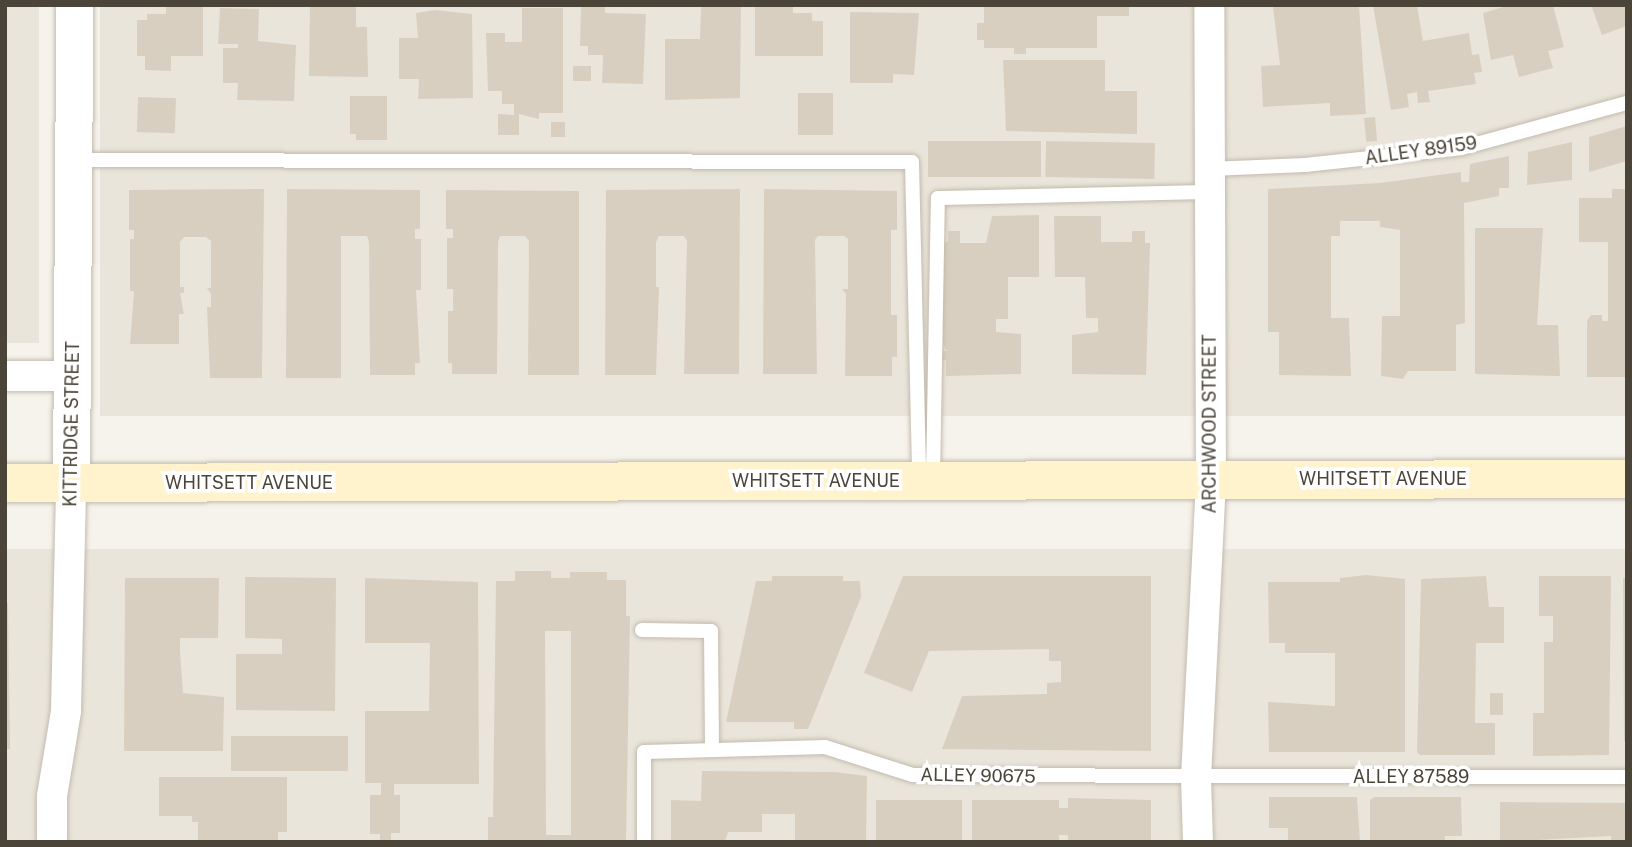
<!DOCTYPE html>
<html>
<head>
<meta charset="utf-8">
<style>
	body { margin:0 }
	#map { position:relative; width:1632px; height:847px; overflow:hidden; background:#f6f3ec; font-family:"Public Sans",sans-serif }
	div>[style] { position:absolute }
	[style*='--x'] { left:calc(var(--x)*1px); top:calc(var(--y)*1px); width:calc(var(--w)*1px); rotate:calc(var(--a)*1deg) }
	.residential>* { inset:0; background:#eae5da; transform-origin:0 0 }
	.building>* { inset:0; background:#d8cfc1; transform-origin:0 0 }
	.roads { filter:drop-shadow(0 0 2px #c2bbae) drop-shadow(0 0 2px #c2bbae) }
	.service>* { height:14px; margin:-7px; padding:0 7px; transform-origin:7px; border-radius:7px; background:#fff }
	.minor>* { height:30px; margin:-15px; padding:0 15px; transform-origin:15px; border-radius:15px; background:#fff }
	.tertiary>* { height:37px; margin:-18.5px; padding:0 18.5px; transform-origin:18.5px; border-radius:18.5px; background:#fff }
	.secondary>* { height:38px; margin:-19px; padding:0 19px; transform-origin:19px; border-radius:19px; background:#fff3cd }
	span { translate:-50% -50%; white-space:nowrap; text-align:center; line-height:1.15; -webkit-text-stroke:7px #fff; paint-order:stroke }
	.street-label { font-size:18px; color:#4b4439 }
	.frame { position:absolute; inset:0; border:7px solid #4b4439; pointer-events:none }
</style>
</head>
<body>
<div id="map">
	<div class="residential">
		<i style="left:5px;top:5px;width:34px;height:338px"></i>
		<i style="left:100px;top:5px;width:1527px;height:411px"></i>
		<i style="left:5px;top:549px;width:1622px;height:293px"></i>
	</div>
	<div class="building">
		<i style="clip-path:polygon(310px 5px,356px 6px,356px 27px,367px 27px,368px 77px,309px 76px)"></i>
		<i style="clip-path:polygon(581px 5px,605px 6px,605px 13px,646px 14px,643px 84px,602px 83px,603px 55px,588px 55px,588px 46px,580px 46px)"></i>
		<i style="clip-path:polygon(755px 5px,793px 5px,793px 13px,812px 13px,812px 21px,823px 21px,823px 56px,755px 56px)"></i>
		<i style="clip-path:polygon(984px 5px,1129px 5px,1129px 16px,1097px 16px,1097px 48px,1026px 48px,1026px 54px,1014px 54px,1014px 48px,984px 48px,984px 40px,977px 40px,977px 23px,984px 23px)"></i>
		<i style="clip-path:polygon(1285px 5px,1359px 5px,1366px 114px,1330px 116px,1330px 103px,1263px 107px,1261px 66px,1280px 65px,1273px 7px)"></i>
		<i style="clip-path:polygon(1373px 5px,1417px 5px,1423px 41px,1469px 33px,1472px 55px,1479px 54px,1482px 72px,1474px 73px,1476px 84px,1428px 91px,1430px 102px,1418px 103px,1417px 92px,1407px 94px,1409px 107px,1391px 110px)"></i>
		<i style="clip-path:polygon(1510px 5px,1553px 5px,1564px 47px,1548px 51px,1553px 68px,1519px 77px,1513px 55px,1491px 60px,1483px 13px)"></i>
		<i style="clip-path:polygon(1591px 5px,1627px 5px,1627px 26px,1602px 35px)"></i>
		<i style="clip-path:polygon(701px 6px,741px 6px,740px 98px,665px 100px,665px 39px,700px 39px)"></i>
		<i style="clip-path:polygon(166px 7px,203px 7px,203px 56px,171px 56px,171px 71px,145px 70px,145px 56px,137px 56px,137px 20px,147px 20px,147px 14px,166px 14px)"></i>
		<i style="clip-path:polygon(220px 8px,259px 9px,258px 41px,296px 45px,294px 101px,237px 100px,238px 83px,223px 83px,223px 48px,238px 48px,238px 44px,218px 44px)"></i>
		<i style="clip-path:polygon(522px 8px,563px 8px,563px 113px,539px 113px,539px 119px,519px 114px,519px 135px,498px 135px,498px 114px,514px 115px,514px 104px,502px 104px,502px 91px,488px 91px,486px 33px,505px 33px,505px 42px,522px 42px)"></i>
		<i style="clip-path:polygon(435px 10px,472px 14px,473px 98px,418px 99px,419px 79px,399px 79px,399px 38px,418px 38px,416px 13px)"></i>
		<i style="clip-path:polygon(850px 12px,919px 13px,914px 75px,893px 74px,893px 83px,850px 83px)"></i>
		<i style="clip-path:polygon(1003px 60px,1105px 60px,1105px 91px,1137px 91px,1137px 134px,1006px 131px)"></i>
		<i style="left:573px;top:66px;width:18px;height:15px"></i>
		<i style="left:833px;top:93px;width:42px;height:35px;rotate:90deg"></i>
		<i style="clip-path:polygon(350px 96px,387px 96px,387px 140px,356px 140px,356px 134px,350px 134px)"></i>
		<i style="left:138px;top:97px;width:38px;height:35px;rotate:2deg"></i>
		<i style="left:1375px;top:117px;width:24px;height:11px;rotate:85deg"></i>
		<i style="left:551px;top:122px;width:14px;height:15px"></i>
		<i style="clip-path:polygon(1627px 126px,1627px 161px,1589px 172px,1589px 137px)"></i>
		<i style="left:1041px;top:141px;width:36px;height:113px;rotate:90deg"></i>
		<i style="left:1046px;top:141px;width:109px;height:36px;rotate:1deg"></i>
		<i style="clip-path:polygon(1572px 142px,1572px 180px,1527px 185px,1528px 152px)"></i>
		<i style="clip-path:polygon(1509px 156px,1509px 188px,1499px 188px,1499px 196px,1464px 203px,1465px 323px,1456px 325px,1456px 371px,1408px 371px,1403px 379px,1381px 376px,1382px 316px,1400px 316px,1400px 230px,1380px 227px,1380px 221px,1340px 221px,1340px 236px,1331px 236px,1331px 318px,1349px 318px,1351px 376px,1279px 375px,1279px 332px,1268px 332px,1268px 189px,1380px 183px,1461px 172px,1461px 182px,1469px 182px,1470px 164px)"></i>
		<i style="clip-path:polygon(253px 189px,264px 189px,262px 378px,210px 378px,207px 307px,211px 307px,211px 294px,207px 288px,211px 288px,211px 241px,206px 237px,184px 237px,180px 242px,180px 287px,184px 287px,184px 293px,180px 293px,184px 314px,179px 314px,179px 344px,130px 344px,134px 291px,130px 291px,130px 239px,134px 239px,134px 230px,129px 230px,129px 190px)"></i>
		<i style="clip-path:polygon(287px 189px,420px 190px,420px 229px,415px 229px,415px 239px,421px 239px,421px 290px,416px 290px,420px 363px,415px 363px,415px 375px,370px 375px,369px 242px,367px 236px,341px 236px,341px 378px,286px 378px)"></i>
		<i style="clip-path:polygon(740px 189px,739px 374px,684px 374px,687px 241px,684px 236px,659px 236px,656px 242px,656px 287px,659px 287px,656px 375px,605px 375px,606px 190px)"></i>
		<i style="clip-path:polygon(764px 189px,897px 191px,897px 230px,891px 230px,891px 315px,897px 315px,897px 357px,892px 357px,892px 376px,845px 376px,846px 294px,842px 289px,848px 289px,848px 239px,844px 236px,818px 236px,815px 240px,817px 374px,763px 374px)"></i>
		<i style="clip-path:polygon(1612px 189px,1627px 189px,1627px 377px,1587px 377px,1587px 321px,1591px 315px,1602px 315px,1602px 321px,1608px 321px,1608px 242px,1579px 242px,1579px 198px,1612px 198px)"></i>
		<i style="clip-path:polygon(446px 190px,579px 191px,579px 375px,528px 375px,529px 241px,525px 236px,500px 236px,498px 242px,497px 374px,452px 374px,452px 363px,448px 363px,448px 311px,453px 311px,453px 289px,447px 289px,447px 238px,453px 238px,453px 229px,446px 229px)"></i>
		<i style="clip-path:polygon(1039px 215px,1039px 277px,1008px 277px,1008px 319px,996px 319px,996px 332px,1021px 334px,1021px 374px,946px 376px,946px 360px,941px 360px,941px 351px,947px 351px,943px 344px,943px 242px,948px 242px,948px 231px,960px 231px,960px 243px,986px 243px,992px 216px)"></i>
		<i style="clip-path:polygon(1054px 216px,1101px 216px,1101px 242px,1132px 242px,1132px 231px,1145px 231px,1145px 243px,1150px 243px,1146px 375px,1072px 374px,1072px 335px,1098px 332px,1098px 318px,1086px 318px,1085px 277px,1055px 277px)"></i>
		<i style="clip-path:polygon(1475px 228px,1543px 228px,1537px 325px,1558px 325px,1560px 376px,1475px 374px)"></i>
		<i style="clip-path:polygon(evenodd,515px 571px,551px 571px,551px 578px,570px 578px,570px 572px,607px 572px,607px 580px,626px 580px,626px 616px,630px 616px,626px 842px,488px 842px,488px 817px,493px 817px,496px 581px,515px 581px,515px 571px,545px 631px,571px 631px,571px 835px,546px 835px,545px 631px)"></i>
		<i style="clip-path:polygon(1366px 575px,1405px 579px,1405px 752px,1269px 752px,1268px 702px,1335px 706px,1335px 653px,1285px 653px,1285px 643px,1269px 643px,1268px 582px,1340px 582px,1340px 578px)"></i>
		<i style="clip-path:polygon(772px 576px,843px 576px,843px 581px,860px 581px,861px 597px,808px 729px,794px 729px,794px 722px,726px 722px,756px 581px,772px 581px)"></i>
		<i style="clip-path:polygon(903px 576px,1151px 576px,1151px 751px,942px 749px,962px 696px,1047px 694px,1047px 683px,1061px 682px,1061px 661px,1049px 661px,1049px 649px,929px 651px,912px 692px,864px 673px)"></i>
		<i style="clip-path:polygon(1486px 576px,1489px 607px,1504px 607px,1504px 643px,1476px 643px,1475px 723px,1495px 723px,1495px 755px,1420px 755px,1417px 752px,1421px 579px)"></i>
		<i style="clip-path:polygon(1539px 576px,1611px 576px,1609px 755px,1533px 756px,1533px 713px,1544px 713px,1544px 642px,1553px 642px,1553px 616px,1539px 616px)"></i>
		<i style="clip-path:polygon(245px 577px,336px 578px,335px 711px,236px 710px,236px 654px,282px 654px,282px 639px,245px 638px)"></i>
		<i style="clip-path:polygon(1627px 577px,1627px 741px,1624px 741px,1623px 578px)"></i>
		<i style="clip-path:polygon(125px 578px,219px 578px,218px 638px,180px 638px,180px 651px,183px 693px,224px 697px,223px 751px,124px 751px)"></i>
		<i style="clip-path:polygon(365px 578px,478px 582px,479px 784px,394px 784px,394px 795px,400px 795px,400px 833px,391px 833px,391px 842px,380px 842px,380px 834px,370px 834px,370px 795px,381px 795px,381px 783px,365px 783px,365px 711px,429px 711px,430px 643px,365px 643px)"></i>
		<i style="clip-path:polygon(5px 603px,8px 603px,10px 749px,5px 749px)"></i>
		<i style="left:1490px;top:693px;width:13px;height:22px"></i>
		<i style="left:231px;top:736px;width:117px;height:35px"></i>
		<i style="clip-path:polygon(702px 771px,835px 772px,867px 776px,866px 842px,795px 842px,795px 814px,762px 814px,762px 832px,728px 832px,725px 842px,671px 842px,671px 800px,701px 801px)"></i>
		<i style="clip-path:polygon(159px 777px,287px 777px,287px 832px,278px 832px,278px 842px,198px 842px,198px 822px,192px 822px,192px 816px,159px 816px)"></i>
		<i style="clip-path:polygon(1269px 797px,1357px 797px,1360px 842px,1288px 842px,1288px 828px,1269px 828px)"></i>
		<i style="clip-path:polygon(1374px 797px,1461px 797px,1462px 836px,1445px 836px,1445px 842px,1370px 842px,1370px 800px)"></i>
		<i style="clip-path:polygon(1068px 798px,1151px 800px,1151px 842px,1068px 842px,1068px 835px,1059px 835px,1059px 842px,972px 842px,972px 800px,1059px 800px,1059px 808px,1068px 808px)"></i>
		<i style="left:876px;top:800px;width:86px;height:42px"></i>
		<i style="clip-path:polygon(1500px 802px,1627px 803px,1627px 842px,1611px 842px,1611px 836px,1500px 842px)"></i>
	</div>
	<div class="roads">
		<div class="service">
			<i style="--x:74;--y:160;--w:838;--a:0.14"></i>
			<i style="--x:912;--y:162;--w:317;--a:88.7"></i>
			<i style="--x:1210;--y:169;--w:95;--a:-2.4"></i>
			<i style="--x:1305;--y:165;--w:158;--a:-6.2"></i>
			<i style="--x:1462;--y:148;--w:171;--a:-15.3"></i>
			<i style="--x:933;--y:478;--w:280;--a:-89"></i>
			<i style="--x:938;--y:198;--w:272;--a:-1.3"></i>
			<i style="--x:642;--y:630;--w:69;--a:0.8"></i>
			<i style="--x:711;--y:631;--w:119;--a:89.5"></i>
			<i style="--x:644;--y:842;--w:90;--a:-90"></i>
			<i style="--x:644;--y:752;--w:181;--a:-1.6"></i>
			<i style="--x:825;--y:747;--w:92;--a:17.7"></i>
			<i style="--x:913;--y:775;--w:714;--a:0.16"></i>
		</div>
		<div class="minor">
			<i style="--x:5;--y:376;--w:68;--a:0"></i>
			<i style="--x:52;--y:842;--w:46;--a:-90"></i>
			<i style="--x:52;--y:796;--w:86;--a:-80.6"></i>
			<i style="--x:66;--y:711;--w:229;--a:-88.7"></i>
			<i style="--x:1198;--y:842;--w:65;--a:-91.8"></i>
			<i style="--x:1196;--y:777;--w:298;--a:-87.1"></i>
			<i style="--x:1211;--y:479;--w:474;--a:-90.2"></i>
		</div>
		<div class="tertiary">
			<i style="--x:71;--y:482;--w:477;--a:-89.6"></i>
		</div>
		<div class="secondary">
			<i style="--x:5;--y:483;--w:1622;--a:-0.14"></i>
		</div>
	</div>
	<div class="street-label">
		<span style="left:1421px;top:151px;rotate:-8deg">ALLEY 89159</span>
		<span style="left:72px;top:424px;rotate:-89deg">KITTRIDGE STREET</span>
		<span style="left:1210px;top:424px;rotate:-90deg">ARCHWOOD STREET</span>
		<span style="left:1383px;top:479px">WHITSETT AVENUE</span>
		<span style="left:816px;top:481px">WHITSETT AVENUE</span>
		<span style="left:249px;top:483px">WHITSETT AVENUE</span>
		<span style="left:978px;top:776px;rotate:1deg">ALLEY 90675</span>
		<span style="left:1411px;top:777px">ALLEY 87589</span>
	</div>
	<div class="frame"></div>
</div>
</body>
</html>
